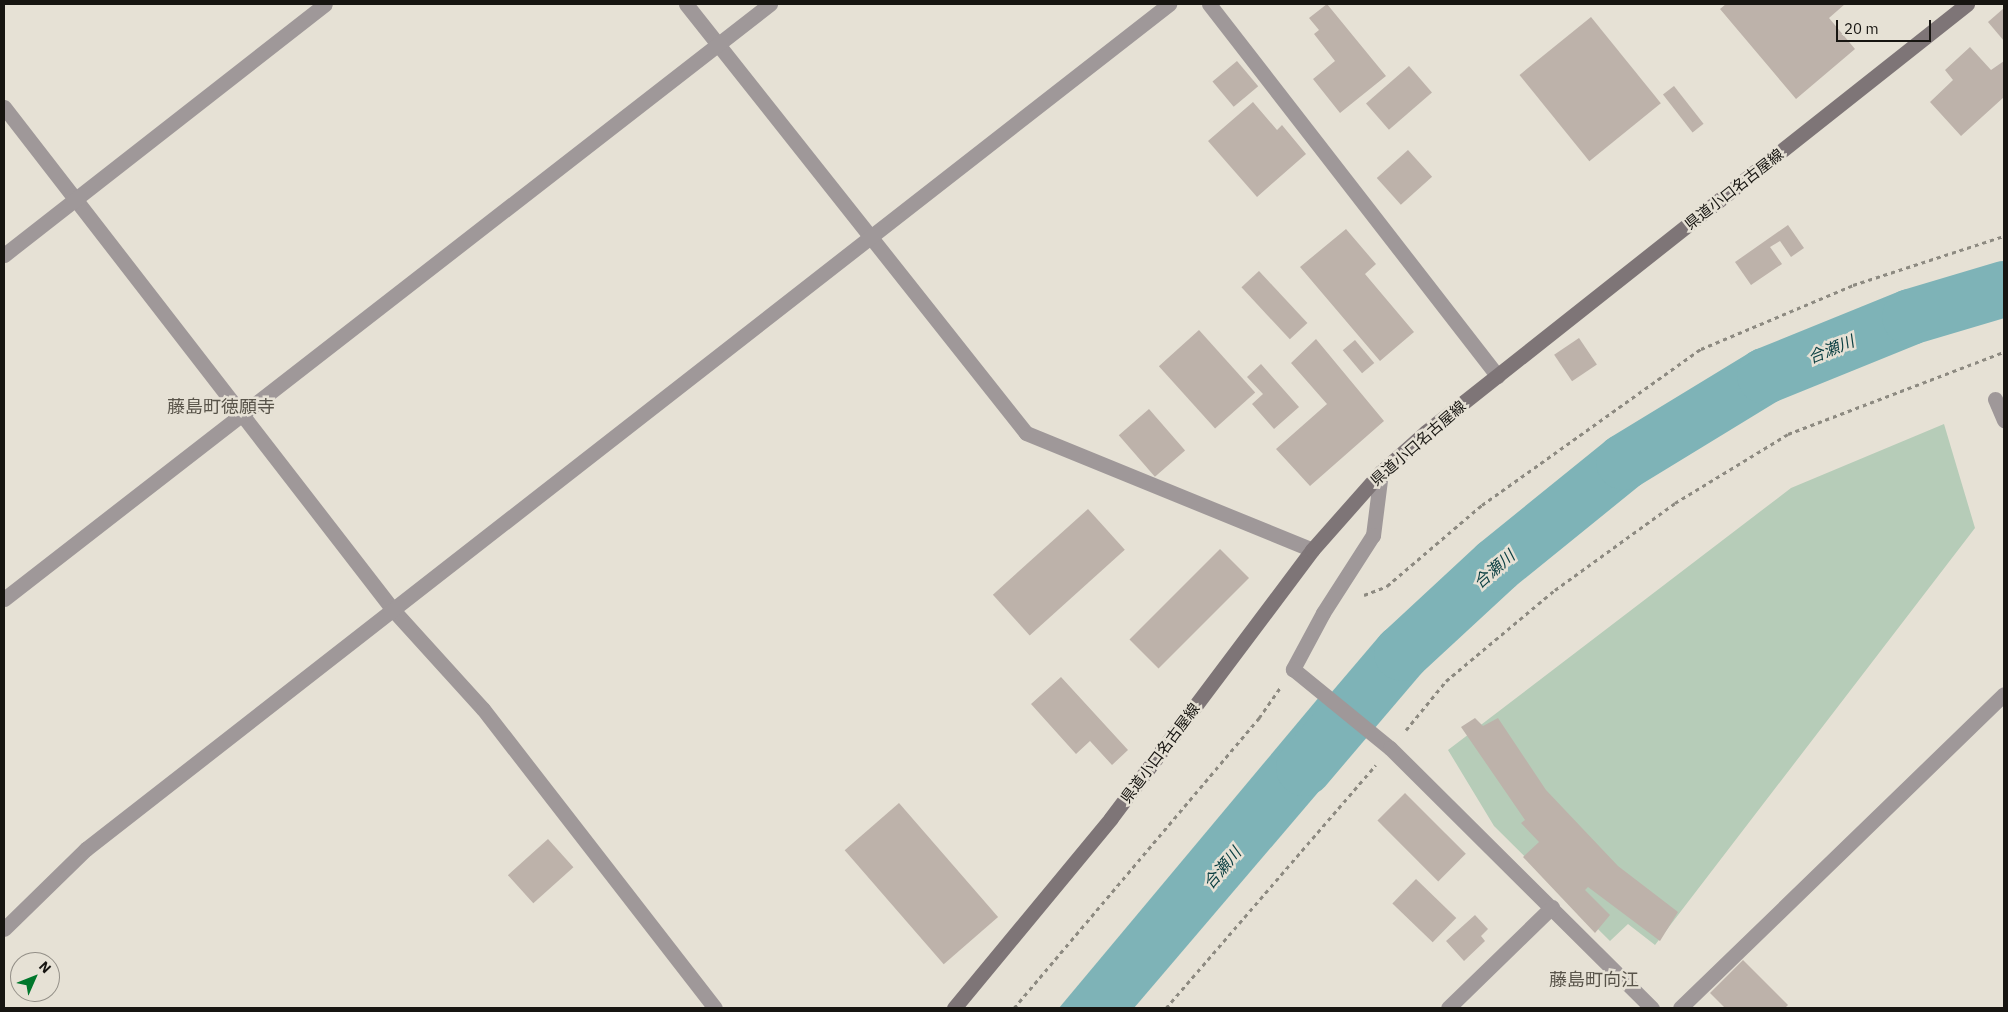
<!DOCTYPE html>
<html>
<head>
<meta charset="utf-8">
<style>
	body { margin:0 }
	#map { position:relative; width:2008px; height:1012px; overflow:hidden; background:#e6e1d5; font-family:"IBM Plex Sans","Noto Sans JP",sans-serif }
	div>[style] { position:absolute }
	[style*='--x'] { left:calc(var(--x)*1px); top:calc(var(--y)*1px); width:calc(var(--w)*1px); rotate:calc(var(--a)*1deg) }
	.green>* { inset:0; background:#b6ccb8 }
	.water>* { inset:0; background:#7eb3b7 }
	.river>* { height:56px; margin:-28px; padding:0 28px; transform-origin:28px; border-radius:28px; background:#7eb3b7 }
	.building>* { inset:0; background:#bdb2aa; transform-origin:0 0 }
	.path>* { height:3px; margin-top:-1.5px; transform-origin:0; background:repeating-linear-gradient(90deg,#8d8a81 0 4px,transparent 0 8px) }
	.street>* { height:15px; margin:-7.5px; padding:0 7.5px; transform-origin:7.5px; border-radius:7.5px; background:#9f9899 }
	.secondary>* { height:15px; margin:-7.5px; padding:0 7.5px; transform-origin:7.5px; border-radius:7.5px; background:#7e7577 }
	span { translate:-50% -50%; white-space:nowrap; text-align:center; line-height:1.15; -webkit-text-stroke:5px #e6e1d5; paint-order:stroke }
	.street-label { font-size:15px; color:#171511 }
	.water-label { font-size:16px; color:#0d4043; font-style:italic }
	.quarter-label { font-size:18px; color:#59544a }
	.frame { position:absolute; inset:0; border:5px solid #171511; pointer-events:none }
	.north { position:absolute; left:10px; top:952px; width:50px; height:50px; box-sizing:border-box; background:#e6e1d5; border:1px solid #938f87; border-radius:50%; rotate:46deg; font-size:14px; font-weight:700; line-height:20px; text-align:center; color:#171511 }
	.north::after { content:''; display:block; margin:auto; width:18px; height:22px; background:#00772c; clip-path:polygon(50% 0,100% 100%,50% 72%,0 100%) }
	.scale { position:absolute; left:1836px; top:20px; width:95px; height:22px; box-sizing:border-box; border:2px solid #171511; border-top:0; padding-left:6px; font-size:15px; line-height:18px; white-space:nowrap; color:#171511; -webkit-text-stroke:4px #e6e1d5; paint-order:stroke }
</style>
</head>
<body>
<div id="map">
	<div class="green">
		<i style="clip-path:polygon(1944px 424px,1975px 528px,1655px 945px,1628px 924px,1610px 941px,1494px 826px,1448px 750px,1791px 488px)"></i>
	</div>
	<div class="water">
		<i style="clip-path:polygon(1320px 696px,1367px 735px,1134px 1008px,1059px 1008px)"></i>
	</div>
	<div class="river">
		<i style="--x:1304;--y:768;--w:151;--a:-49.6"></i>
		<i style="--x:1402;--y:653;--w:129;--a:-42.8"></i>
		<i style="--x:1497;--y:565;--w:164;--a:-39"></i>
		<i style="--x:1624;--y:462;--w:165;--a:-31.4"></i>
		<i style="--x:1765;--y:376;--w:157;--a:-22.1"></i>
		<i style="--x:1910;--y:317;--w:98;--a:-16.6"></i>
	</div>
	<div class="building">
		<i style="clip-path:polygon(1327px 4px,1386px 76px,1340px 113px,1313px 79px,1335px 61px,1314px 34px,1319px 30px,1309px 18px)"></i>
		<i style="clip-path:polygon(1726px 4px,1845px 4px,1829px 18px,1855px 49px,1796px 99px,1720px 9px)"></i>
		<i style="clip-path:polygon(2004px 8px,2004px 41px,1988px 22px)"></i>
		<i style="left:1591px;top:17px;width:111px;height:92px;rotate:51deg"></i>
		<i style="clip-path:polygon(1970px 47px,1991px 70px,2004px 61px,2004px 97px,1961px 136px,1930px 102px,1953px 80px,1945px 70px)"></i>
		<i style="left:1237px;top:61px;width:33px;height:32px;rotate:50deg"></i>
		<i style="left:1409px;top:66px;width:35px;height:57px;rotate:49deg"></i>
		<i style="left:1674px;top:86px;width:48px;height:14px;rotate:52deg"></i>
		<i style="clip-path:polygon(1253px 102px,1277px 130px,1282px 125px,1306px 154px,1257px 197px,1208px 141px)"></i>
		<i style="left:1408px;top:150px;width:36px;height:42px;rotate:48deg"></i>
		<i style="clip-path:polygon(1788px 225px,1804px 248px,1791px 257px,1780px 241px,1770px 247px,1782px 264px,1751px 285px,1735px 262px)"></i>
		<i style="clip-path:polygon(1346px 229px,1376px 264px,1365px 274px,1414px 332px,1380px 361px,1300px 267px)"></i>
		<i style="left:1259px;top:271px;width:71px;height:24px;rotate:47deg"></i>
		<i style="left:1199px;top:330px;width:84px;height:54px;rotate:48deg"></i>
		<i style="left:1579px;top:338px;width:32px;height:30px;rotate:56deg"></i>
		<i style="clip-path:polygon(1316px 339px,1384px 421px,1310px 486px,1276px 449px,1327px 404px,1291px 363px)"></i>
		<i style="left:1355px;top:340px;width:30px;height:16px;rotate:50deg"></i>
		<i style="clip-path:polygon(1261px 364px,1299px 407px,1274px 429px,1252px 404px,1263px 394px,1247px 377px)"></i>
		<i style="left:1149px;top:409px;width:55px;height:40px;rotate:49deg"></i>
		<i style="left:1088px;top:509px;width:55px;height:128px;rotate:48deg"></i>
		<i style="left:1220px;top:549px;width:41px;height:128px;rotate:45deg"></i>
		<i style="clip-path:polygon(1061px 677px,1128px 750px,1112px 765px,1090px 741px,1076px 754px,1031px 704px)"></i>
		<i style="clip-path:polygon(1475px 718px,1483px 726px,1498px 718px,1546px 790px,1618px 866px,1678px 912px,1660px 941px,1588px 887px,1585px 890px,1610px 915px,1595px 933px,1523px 857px,1539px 842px,1521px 823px,1525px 820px,1461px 727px)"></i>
		<i style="left:1405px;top:793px;width:86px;height:39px;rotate:45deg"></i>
		<i style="left:899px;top:803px;width:151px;height:72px;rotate:49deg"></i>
		<i style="left:548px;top:839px;width:38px;height:54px;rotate:48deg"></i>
		<i style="left:1416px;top:879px;width:56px;height:34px;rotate:44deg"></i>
		<i style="clip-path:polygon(1475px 915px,1488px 929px,1481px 936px,1485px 941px,1464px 961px,1446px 941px)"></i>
		<i style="clip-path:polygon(1743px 960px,1788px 1005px,1785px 1008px,1725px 1008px,1710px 993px)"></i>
	</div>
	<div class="path">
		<i style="--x:1364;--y:595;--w:25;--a:-21"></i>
		<i style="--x:1387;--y:586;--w:125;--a:-40.5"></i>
		<i style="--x:1482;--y:505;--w:269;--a:-35.5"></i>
		<i style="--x:1701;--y:349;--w:165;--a:-22.8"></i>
		<i style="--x:1853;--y:285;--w:159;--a:-18"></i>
		<i style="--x:1406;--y:730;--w:63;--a:-50.8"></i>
		<i style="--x:1446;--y:681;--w:142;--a:-39.9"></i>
		<i style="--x:1555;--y:590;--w:148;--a:-35.9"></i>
		<i style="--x:1675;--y:503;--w:132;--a:-31.4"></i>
		<i style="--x:1788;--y:434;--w:231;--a:-20.8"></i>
		<i style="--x:1014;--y:1008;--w:380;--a:-49.8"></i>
		<i style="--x:1259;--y:718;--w:37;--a:-55"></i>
		<i style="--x:1166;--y:1008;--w:321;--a:-49.2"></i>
	</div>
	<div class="street">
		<i style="--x:686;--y:4;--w:547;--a:51.6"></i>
		<i style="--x:1026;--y:433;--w:309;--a:22.2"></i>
		<i style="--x:1209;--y:4;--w:471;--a:52.2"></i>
		<i style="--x:4;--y:107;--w:637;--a:52.27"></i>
		<i style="--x:394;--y:611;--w:132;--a:47.8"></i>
		<i style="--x:483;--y:709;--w:378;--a:52.2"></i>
		<i style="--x:4;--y:255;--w:407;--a:-38"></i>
		<i style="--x:1995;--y:399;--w:23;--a:67"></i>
		<i style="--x:1381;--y:472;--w:64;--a:97.2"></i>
		<i style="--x:1373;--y:535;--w:93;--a:122.7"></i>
		<i style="--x:1323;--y:613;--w:64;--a:118.2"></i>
		<i style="--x:1293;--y:669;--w:125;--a:39.2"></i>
		<i style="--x:1390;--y:748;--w:369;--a:44.8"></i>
		<i style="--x:4;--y:599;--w:970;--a:-37.84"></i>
		<i style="--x:4;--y:929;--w:115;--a:-44.3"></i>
		<i style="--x:86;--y:849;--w:1374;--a:-37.96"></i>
		<i style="--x:1448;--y:1008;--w:145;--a:-44.2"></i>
		<i style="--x:1680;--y:1008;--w:451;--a:-44.1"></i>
	</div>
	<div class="secondary">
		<i style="--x:954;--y:1008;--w:246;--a:-50.4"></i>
		<i style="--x:1111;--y:818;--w:335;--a:-53.1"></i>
		<i style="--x:1312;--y:550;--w:104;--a:-48.5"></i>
		<i style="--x:1381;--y:472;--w:60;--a:-41.6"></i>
		<i style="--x:1426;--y:432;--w:690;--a:-38.35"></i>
	</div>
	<div class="street-label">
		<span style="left:1734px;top:189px;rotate:-38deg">県道小口名古屋線</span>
		<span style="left:1418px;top:443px;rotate:-41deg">県道小口名古屋線</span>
		<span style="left:1160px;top:753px;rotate:-53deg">県道小口名古屋線</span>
	</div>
	<div class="water-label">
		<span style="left:1831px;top:349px;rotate:-22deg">合瀬川</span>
		<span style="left:1494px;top:569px;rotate:-41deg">合瀬川</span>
		<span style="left:1222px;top:868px;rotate:-50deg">合瀬川</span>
	</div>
	<div class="quarter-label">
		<span style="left:221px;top:407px">藤島町徳願寺</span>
		<span style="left:1594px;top:980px">藤島町向江</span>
	</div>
	<div class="frame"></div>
	<div class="north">N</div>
	<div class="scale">20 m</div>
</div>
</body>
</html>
